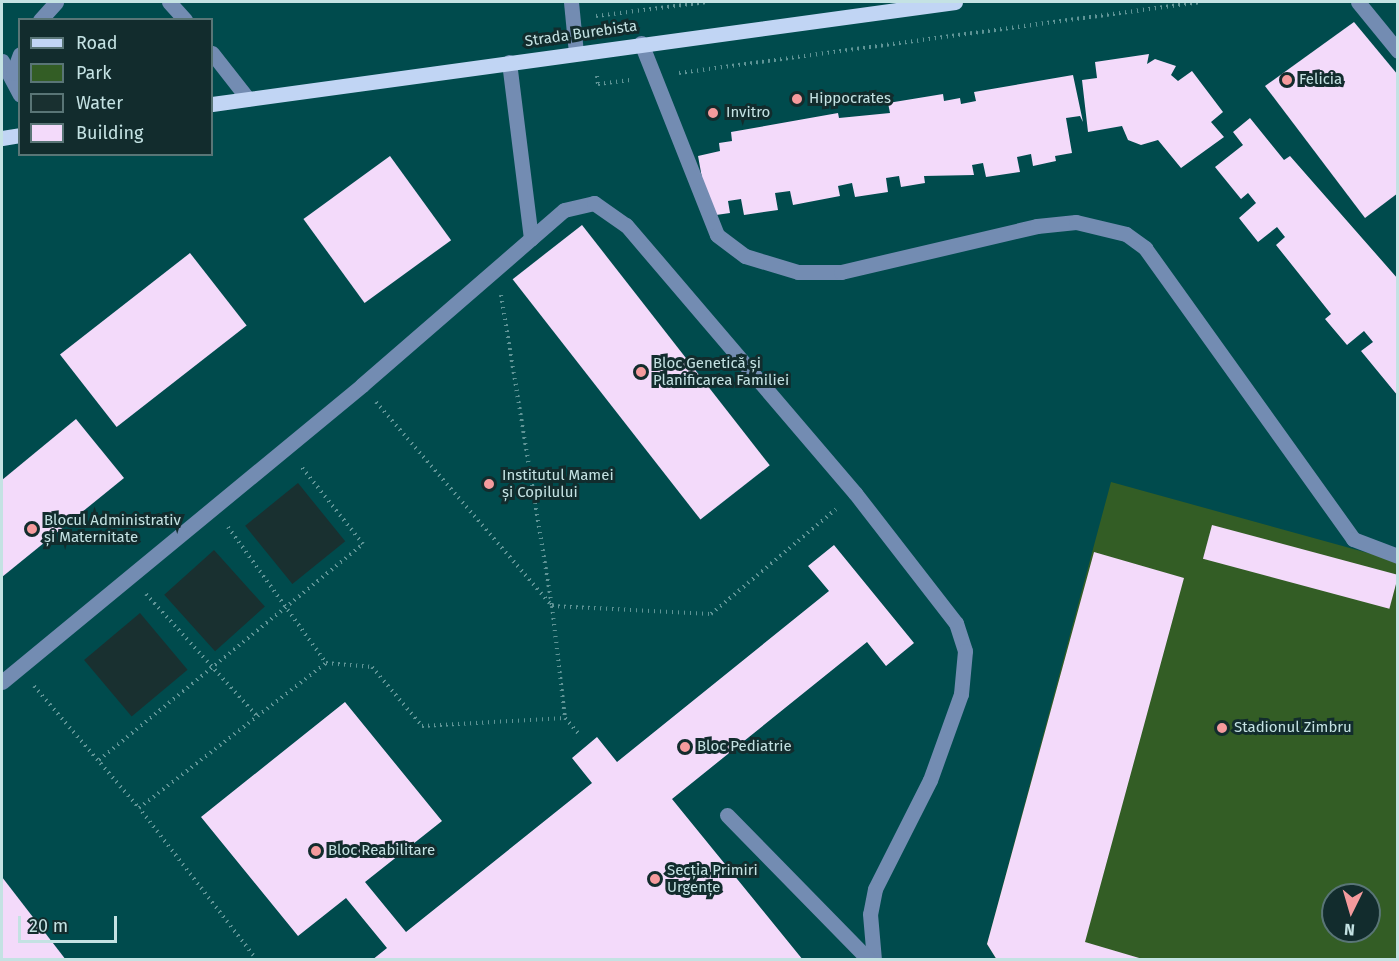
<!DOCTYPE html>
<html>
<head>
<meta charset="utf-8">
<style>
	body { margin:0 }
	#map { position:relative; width:1399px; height:961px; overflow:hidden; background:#004b4d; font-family:"Fira Sans",sans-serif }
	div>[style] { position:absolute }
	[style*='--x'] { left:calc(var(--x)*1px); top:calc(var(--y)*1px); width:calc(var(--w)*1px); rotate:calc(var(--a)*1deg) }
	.green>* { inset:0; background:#335d25 }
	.water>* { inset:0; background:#193030; transform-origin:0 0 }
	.building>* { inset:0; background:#f3dafa; transform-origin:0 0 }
	.path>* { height:4px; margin-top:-2px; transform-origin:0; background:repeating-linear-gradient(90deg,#5f9496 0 1.5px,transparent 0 6px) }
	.minor>* { height:15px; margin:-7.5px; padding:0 7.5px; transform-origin:7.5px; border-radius:7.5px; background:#738cb2 }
	.major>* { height:15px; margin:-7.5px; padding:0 7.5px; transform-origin:7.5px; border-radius:7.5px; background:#c1d5f4 }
	.dots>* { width:16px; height:16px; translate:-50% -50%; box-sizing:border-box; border:3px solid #122c2d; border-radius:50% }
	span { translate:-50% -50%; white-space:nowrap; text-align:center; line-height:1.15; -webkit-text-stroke:6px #122c2d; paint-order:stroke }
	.street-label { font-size:15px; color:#c4e2e3 }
	.poi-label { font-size:15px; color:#c4e2e3 }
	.left { translate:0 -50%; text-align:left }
	.frame { position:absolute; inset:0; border:3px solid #c4e2e3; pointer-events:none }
	.legend { position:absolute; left:18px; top:18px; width:195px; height:138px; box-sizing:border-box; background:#122c2d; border:2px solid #597576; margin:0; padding:8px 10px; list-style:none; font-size:18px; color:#c4e2e3 }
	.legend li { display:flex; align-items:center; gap:12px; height:30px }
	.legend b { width:30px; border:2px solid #597576 }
	.north { position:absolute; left:1321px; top:883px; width:60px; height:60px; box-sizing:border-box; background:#122c2d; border:2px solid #597576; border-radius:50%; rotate:185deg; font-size:16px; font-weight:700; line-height:24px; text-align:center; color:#c4e2e3 }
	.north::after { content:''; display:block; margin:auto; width:21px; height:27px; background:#f59b9d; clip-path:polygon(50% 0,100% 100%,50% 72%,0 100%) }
	.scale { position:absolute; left:18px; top:916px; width:99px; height:27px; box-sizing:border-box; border:3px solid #c4e2e3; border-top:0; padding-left:8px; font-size:18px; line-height:21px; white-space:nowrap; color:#c4e2e3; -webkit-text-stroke:4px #122c2d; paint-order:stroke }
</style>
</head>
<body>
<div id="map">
	<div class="green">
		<i style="clip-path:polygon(evenodd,1111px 482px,1397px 561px,1397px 959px,997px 960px,987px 944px,1111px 482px,1333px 895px,1369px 895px,1369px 931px,1333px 931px,1333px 895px)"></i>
	</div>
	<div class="water">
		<i style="left:298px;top:483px;width:75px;height:68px;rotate:51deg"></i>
		<i style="left:214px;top:550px;width:76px;height:67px;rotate:48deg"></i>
		<i style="left:140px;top:613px;width:74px;height:73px;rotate:50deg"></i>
	</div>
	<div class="building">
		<i style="clip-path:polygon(1354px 22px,1398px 75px,1398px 193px,1365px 218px,1265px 86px)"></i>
		<i style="clip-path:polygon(1149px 54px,1147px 64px,1155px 59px,1176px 66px,1171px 75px,1178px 81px,1192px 71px,1223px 112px,1211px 122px,1224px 137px,1181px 168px,1158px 140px,1141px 145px,1128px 140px,1122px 126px,1088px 132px,1082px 80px,1097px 78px,1095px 62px)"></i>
		<i style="clip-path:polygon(1073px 75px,1083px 122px,1080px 116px,1066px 118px,1072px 153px,1055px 156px,1056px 161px,1033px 166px,1031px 154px,1017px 157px,1020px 172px,986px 177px,983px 163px,972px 165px,974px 175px,924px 176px,925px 183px,901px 187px,899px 176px,886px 178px,888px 192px,855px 197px,852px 183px,838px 186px,840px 196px,793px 205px,790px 191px,775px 193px,778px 210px,744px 215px,741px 199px,728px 201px,730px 213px,709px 216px,698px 156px,720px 151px,719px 143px,732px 141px,731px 132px,838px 113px,839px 118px,890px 113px,888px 103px,943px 94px,944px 101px,960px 98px,961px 104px,976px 101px,974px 92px)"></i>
		<i style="clip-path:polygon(1250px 118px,1284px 160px,1290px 156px,1398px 279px,1398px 396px,1361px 351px,1373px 342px,1364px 331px,1347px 345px,1325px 319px,1331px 314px,1276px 245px,1285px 237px,1277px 227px,1258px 242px,1239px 218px,1256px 203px,1248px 193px,1241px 199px,1215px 167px,1243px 145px,1233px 132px)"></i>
		<i style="left:390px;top:156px;width:104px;height:107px;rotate:54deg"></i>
		<i style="left:582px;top:225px;width:305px;height:88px;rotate:52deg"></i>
		<i style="left:190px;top:253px;width:92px;height:165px;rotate:52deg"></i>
		<i style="clip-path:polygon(76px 419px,124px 478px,2px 577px,2px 480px)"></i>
		<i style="left:1212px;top:525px;width:193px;height:35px;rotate:15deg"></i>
		<i style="clip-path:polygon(834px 545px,914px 643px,886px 666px,867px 642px,672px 799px,803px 960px,372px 960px,387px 948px,346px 898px,298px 936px,201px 817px,345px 702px,442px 821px,365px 882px,406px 932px,592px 783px,572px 758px,597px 737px,617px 762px,829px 591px,808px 566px)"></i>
		<i style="clip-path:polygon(1094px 552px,1184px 578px,1085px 942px,1146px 960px,997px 960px,987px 944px)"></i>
		<i style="clip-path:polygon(2px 877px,66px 960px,2px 960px)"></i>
	</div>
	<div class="path">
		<i style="--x:596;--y:16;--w:112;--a:-7.2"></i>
		<i style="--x:679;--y:73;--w:527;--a:-7.75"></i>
		<i style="--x:597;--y:76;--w:8;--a:83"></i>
		<i style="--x:598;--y:84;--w:32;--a:-7"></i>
		<i style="--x:501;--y:295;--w:315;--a:80.7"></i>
		<i style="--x:552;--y:606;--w:159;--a:2.9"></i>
		<i style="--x:711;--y:614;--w:163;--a:-40"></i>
		<i style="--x:376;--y:402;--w:269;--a:49.2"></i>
		<i style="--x:552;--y:606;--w:113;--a:83.4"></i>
		<i style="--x:565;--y:718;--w:23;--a:49"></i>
		<i style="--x:228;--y:527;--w:168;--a:54.2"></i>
		<i style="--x:146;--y:594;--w:165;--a:47.7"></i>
		<i style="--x:34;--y:686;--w:161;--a:49.3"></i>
		<i style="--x:99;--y:760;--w:341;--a:-39.3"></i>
		<i style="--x:363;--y:544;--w:101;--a:-128.6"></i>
		<i style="--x:257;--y:960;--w:192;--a:-127.8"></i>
		<i style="--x:139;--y:808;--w:237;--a:-37.8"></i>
		<i style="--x:326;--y:663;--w:46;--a:5"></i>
		<i style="--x:372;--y:667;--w:77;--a:49.7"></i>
		<i style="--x:422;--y:726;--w:143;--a:-3.2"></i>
	</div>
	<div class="minor">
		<i style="--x:169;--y:2;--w:24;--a:48"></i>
		<i style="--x:571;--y:2;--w:51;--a:84.4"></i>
		<i style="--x:1358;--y:2;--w:63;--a:50.8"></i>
		<i style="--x:40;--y:20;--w:24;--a:-48"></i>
		<i style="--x:641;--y:43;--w:206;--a:68.4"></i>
		<i style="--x:717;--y:235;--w:35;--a:37"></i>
		<i style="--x:745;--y:256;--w:55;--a:16.8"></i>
		<i style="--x:798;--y:272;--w:43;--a:0"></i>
		<i style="--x:841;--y:272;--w:201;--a:-13.2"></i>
		<i style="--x:1037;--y:226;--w:39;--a:-6"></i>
		<i style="--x:1076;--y:222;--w:51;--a:13.5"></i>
		<i style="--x:1126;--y:234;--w:24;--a:36"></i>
		<i style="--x:1145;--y:248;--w:358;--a:54.4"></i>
		<i style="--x:1353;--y:539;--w:48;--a:20.7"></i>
		<i style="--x:212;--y:53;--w:58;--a:52"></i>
		<i style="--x:2;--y:61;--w:38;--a:62"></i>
		<i style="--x:509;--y:62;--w:178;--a:82.9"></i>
		<i style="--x:13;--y:73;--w:20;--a:-70"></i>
		<i style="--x:2;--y:682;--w:467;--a:-39.5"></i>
		<i style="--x:362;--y:385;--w:267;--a:-40.9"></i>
		<i style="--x:564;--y:210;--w:31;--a:-13"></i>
		<i style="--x:594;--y:203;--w:39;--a:35"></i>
		<i style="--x:626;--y:225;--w:353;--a:49.5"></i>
		<i style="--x:855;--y:493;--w:165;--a:52.2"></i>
		<i style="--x:956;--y:623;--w:29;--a:72"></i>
		<i style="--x:965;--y:651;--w:43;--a:95.3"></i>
		<i style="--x:961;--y:694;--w:91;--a:109.8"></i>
		<i style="--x:930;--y:780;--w:122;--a:116.8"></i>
		<i style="--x:875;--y:889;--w:25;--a:101"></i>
		<i style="--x:870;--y:914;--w:46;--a:85"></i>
		<i style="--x:727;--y:815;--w:203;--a:45.6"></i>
	</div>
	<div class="major">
		<i style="--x:212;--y:104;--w:750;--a:-7.82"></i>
		<i style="--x:2;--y:138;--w:18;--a:-9"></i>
	</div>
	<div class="dots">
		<i style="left:1287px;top:80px;background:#f59b9d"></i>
		<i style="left:797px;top:99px;background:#f59b9d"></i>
		<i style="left:713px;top:113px;background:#f59b9d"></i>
		<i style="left:641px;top:372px;background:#f59b9d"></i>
		<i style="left:489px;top:484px;background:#f59b9d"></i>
		<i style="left:32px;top:529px;background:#f59b9d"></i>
		<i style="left:1222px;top:728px;background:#f59b9d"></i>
		<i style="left:685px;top:747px;background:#f59b9d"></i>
		<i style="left:316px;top:851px;background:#f59b9d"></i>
		<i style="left:655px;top:879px;background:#f59b9d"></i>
	</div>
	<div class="street-label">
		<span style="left:581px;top:34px;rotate:-8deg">Strada Burebista</span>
	</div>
	<div class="poi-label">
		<span class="left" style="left:1299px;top:80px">Felicia</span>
		<span class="left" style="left:809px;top:99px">Hippocrates</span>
		<span class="left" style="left:726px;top:113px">Invitro</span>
		<span class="left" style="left:653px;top:372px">Bloc Genetică și<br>Planificarea Familiei</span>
		<span class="left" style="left:502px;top:484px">Institutul Mamei<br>și Copilului</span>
		<span class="left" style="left:44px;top:529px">Blocul Administrativ<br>și Maternitate</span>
		<span class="left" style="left:1234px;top:728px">Stadionul Zimbru</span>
		<span class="left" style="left:697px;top:747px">Bloc Pediatrie</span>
		<span class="left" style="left:328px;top:851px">Bloc Reabilitare</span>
		<span class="left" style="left:667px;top:879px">Secția Primiri<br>Urgențe</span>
	</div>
	<div class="frame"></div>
	<ul class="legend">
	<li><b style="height:8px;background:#c1d5f4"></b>Road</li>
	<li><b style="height:16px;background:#335d25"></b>Park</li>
	<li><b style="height:16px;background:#193030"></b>Water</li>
	<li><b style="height:16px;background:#f3dafa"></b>Building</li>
	</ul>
	<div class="north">N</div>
	<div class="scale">20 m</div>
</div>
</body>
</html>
